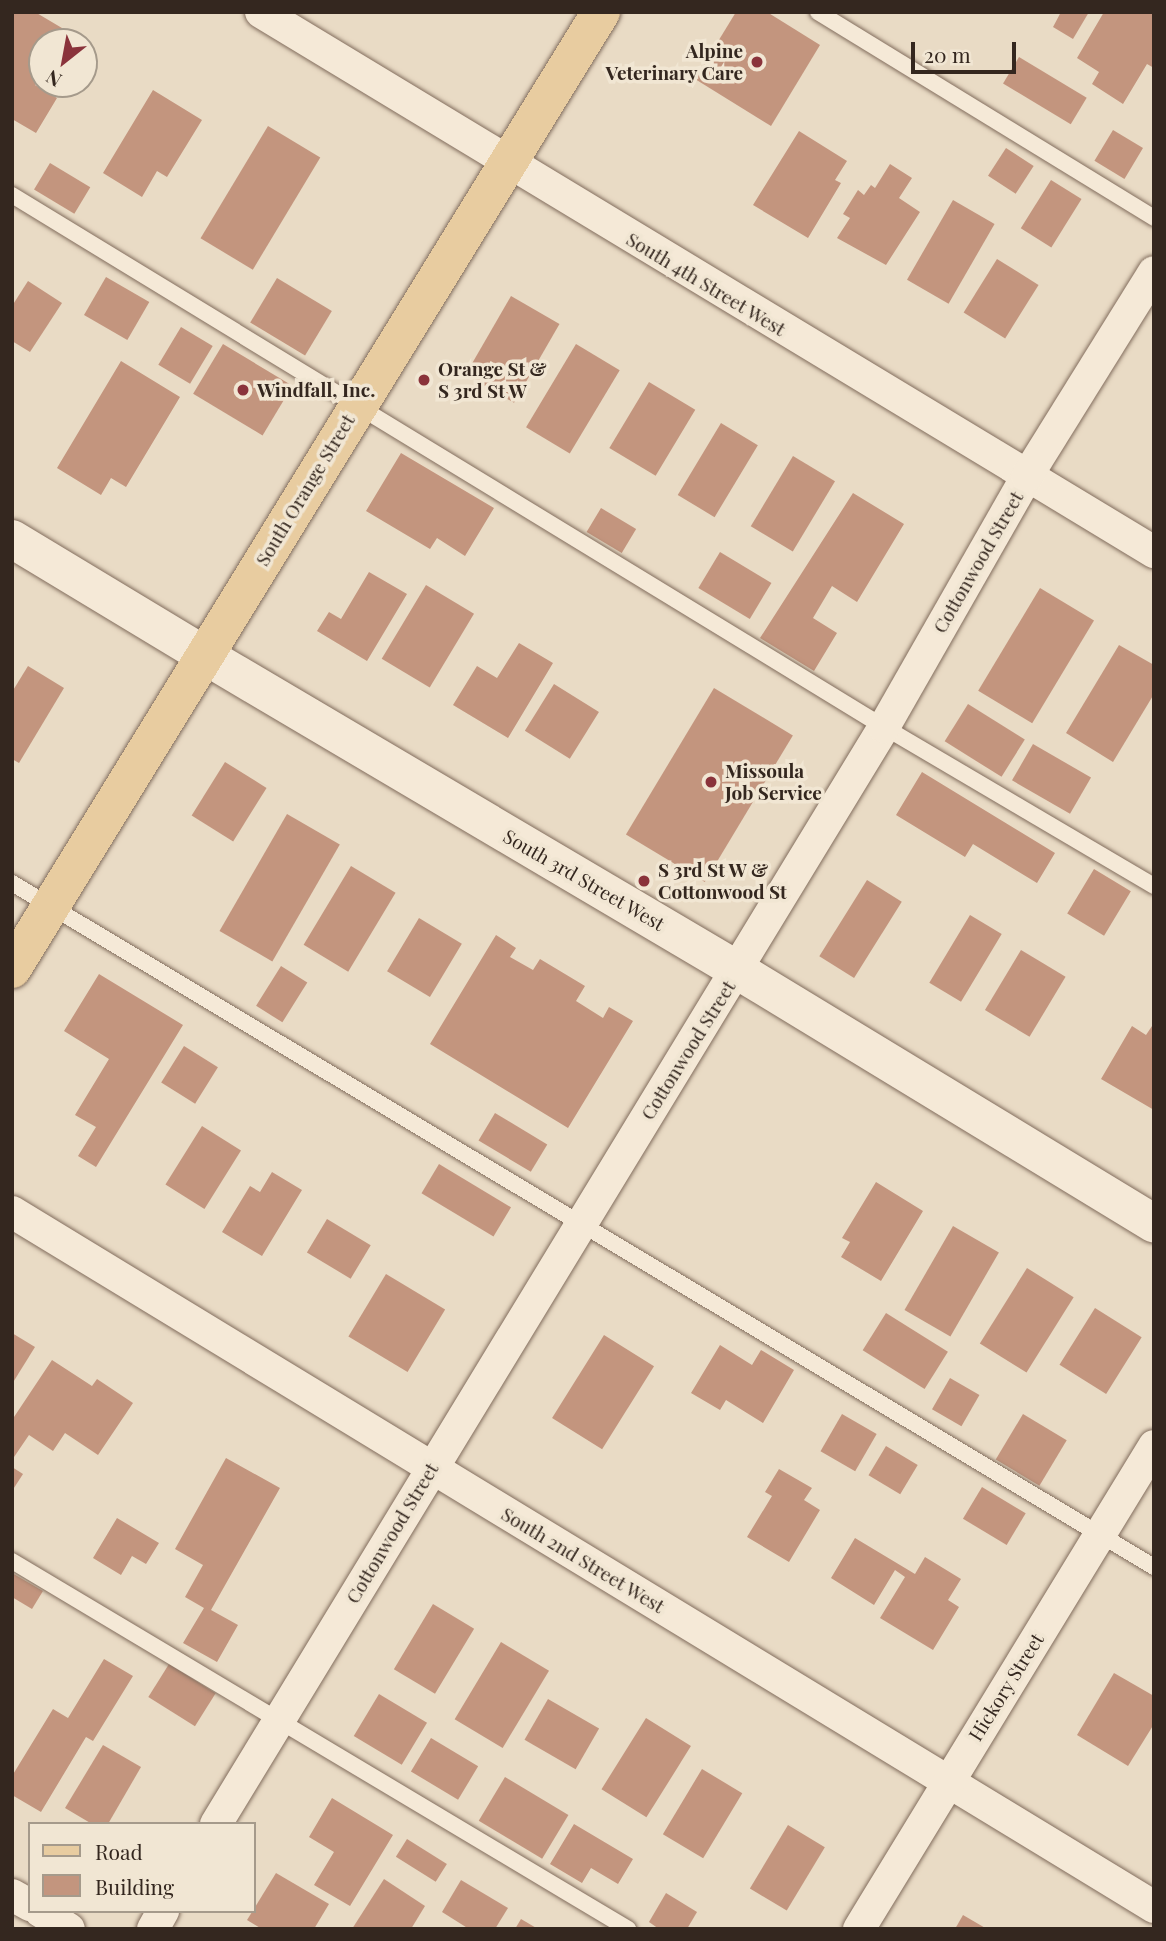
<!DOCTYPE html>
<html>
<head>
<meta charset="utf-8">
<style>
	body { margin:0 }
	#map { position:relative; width:1166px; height:1941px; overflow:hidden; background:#e9dbc5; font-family:"Playfair Display",serif }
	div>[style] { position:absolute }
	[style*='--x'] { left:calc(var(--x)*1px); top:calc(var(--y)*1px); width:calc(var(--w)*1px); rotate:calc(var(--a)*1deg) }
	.building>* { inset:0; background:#c3957e; transform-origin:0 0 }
	.roads { filter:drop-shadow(0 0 2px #826d5d) drop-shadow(0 0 2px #826d5d) }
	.service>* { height:16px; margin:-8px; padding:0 8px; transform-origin:8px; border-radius:8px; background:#f5e9d7 }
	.minor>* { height:32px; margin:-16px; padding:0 16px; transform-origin:16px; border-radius:16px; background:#f5e9d7 }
	.tertiary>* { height:38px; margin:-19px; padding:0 19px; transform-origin:19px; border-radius:19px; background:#f5e9d7 }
	.secondary>* { height:38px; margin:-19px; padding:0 19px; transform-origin:19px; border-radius:19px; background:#f5e9d7 }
	.primary>* { height:38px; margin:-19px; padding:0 19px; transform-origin:19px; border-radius:19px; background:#e8cca0 }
	.dots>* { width:19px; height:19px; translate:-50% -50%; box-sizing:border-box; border:4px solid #f1e6d3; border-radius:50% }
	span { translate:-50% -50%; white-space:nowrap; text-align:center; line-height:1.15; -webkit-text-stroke:7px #f1e6d3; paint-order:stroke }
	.poi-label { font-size:19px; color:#34271f; font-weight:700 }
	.right { translate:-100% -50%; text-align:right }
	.left { translate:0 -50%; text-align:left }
	.street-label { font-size:19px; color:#34271f }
	.frame { position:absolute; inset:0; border:14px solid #34271f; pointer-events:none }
	.legend { position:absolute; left:28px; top:1822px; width:228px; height:91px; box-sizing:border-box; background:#f1e6d3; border:2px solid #a59a8b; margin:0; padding:9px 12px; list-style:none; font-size:21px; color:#34271f }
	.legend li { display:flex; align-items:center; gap:14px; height:35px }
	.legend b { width:35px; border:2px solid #a59a8b }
	.north { position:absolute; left:28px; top:28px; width:70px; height:70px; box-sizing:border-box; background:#f1e6d3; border:2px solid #a59a8b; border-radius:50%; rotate:211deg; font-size:19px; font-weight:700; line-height:28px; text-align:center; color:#34271f }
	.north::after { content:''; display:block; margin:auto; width:24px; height:32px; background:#8a333b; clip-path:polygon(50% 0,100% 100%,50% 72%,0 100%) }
	.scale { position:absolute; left:911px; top:42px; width:105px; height:32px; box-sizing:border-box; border:4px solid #34271f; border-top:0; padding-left:9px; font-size:21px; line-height:24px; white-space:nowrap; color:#34271f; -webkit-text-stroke:5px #f1e6d3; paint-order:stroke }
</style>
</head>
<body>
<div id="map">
	<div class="building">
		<i style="clip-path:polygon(12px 12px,35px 12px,67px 31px,61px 42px,42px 42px,42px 73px,35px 85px,57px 98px,36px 133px,12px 119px)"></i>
		<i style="clip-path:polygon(736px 12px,767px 12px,820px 45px,771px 126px,695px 79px)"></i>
		<i style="clip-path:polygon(1061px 12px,1089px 12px,1073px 39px,1053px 27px)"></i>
		<i style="clip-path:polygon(1104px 12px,1154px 12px,1154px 68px,1147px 64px,1123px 104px,1092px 84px,1099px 72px,1077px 58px)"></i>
		<i style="left:1019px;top:57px;width:79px;height:31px;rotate:31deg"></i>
		<i style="clip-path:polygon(153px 90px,202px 120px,167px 177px,157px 171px,142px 197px,103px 173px)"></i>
		<i style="left:268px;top:126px;width:61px;height:131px;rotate:31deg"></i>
		<i style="left:1113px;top:130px;width:35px;height:36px;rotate:31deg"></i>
		<i style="clip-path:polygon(799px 131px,847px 161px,835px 180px,841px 183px,808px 238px,753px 205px)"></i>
		<i style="left:1006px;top:148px;width:33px;height:33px;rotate:33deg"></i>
		<i style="left:50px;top:163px;width:47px;height:31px;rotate:31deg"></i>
		<i style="clip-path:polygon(890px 164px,912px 178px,899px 198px,920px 212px,886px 265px,837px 238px,850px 218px,843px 214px,858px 190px,864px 195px,871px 185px,875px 188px)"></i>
		<i style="left:1051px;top:180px;width:36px;height:57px;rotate:32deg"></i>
		<i style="left:953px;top:200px;width:48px;height:92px;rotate:30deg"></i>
		<i style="left:997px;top:259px;width:49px;height:63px;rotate:32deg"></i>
		<i style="left:106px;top:277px;width:50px;height:44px;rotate:30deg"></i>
		<i style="left:277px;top:278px;width:64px;height:52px;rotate:31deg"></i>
		<i style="clip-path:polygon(28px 281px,62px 303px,30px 352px,12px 341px,12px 306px)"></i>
		<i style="left:511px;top:296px;width:56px;height:91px;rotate:30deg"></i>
		<i style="left:181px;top:327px;width:37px;height:44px;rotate:31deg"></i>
		<i style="left:223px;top:344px;width:81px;height:58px;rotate:31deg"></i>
		<i style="left:576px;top:344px;width:51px;height:97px;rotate:31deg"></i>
		<i style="clip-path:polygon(121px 361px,180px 397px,126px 487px,111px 478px,101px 495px,57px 468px)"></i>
		<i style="left:649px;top:382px;width:54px;height:77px;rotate:31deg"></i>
		<i style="left:721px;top:423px;width:43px;height:84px;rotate:31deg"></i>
		<i style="clip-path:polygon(401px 453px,494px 508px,465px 556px,437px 538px,430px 549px,366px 511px)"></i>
		<i style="left:793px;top:456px;width:49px;height:82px;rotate:31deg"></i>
		<i style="clip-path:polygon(853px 493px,904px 524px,857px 602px,832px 586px,813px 618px,837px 633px,814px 671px,760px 638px)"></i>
		<i style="left:601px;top:508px;width:41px;height:28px;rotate:31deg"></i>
		<i style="left:720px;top:552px;width:60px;height:42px;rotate:31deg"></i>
		<i style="clip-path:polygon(369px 572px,407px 594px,367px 661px,317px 631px,329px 612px,341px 619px)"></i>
		<i style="left:426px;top:585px;width:56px;height:86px;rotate:31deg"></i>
		<i style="left:1040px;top:588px;width:63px;height:120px;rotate:31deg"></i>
		<i style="clip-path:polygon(519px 643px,553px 663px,508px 738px,453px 705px,477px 666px,497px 678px)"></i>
		<i style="clip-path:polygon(1119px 645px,1154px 665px,1154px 694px,1113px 762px,1066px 733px)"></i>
		<i style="clip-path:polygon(28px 666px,64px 688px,19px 763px,12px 759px,12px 692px)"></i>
		<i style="left:554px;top:684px;width:53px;height:55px;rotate:32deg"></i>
		<i style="left:714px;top:688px;width:92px;height:171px;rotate:31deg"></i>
		<i style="left:968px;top:704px;width:67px;height:44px;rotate:32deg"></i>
		<i style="left:1033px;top:744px;width:67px;height:42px;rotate:30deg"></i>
		<i style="left:225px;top:762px;width:49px;height:63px;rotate:32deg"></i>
		<i style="clip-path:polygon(922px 772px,1055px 853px,1037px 883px,973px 844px,965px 857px,896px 815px)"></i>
		<i style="left:287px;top:814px;width:61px;height:135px;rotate:30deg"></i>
		<i style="left:351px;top:866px;width:52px;height:92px;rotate:31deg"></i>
		<i style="left:1094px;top:869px;width:43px;height:52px;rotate:31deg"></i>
		<i style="left:867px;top:880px;width:41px;height:90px;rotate:32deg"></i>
		<i style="left:970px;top:915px;width:37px;height:79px;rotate:31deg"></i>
		<i style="left:419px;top:918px;width:50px;height:62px;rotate:31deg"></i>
		<i style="clip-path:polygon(496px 935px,516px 948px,510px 957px,533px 970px,540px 959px,585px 986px,576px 1001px,603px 1018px,609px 1007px,633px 1021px,568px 1128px,430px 1044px)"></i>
		<i style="left:1021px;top:950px;width:52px;height:70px;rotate:31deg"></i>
		<i style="left:281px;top:966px;width:31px;height:47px;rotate:32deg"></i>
		<i style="clip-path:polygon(99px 974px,183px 1025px,96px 1167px,78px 1156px,96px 1127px,75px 1115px,109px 1059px,64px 1031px)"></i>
		<i style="clip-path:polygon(1154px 1023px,1154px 1110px,1101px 1079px,1132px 1026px,1146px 1035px)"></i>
		<i style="left:184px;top:1046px;width:40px;height:43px;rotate:32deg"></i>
		<i style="left:495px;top:1113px;width:61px;height:32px;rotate:31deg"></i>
		<i style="left:202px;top:1126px;width:46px;height:69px;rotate:32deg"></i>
		<i style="left:439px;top:1164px;width:84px;height:34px;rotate:31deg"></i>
		<i style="clip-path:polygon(272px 1172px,302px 1190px,262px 1256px,222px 1232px,250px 1186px,260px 1192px)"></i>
		<i style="clip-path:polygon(876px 1182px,923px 1211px,881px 1281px,841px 1257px,850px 1242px,842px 1238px)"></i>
		<i style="left:327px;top:1219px;width:51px;height:39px;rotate:31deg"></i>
		<i style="left:953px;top:1226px;width:53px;height:97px;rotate:30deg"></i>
		<i style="left:1027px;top:1268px;width:55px;height:89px;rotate:32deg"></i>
		<i style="left:386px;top:1274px;width:69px;height:73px;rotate:31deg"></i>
		<i style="left:1095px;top:1308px;width:55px;height:67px;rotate:32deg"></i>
		<i style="left:886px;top:1313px;width:73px;height:44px;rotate:32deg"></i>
		<i style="clip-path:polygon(12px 1333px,35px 1347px,12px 1384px)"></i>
		<i style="left:604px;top:1335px;width:59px;height:98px;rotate:32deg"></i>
		<i style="clip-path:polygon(720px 1345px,752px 1365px,761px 1350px,794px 1370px,763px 1423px,726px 1400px,720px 1410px,691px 1393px)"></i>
		<i style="clip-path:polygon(52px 1360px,92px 1386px,97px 1379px,133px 1403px,98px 1455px,65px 1433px,53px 1451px,29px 1435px,12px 1460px,12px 1420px)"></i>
		<i style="left:950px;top:1378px;width:34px;height:36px;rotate:30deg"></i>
		<i style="left:842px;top:1414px;width:40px;height:43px;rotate:30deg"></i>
		<i style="left:1023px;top:1414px;width:51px;height:53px;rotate:31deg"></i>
		<i style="left:886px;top:1446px;width:37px;height:34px;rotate:31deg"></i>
		<i style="clip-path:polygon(226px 1458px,280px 1488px,211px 1610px,238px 1625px,217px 1662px,183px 1643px,204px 1608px,185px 1597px,203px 1565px,175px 1549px)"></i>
		<i style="clip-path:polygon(12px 1467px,23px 1474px,12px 1491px)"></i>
		<i style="clip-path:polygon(779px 1469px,812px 1488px,804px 1500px,820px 1510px,789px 1562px,747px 1537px,772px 1496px,765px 1492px)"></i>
		<i style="left:982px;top:1487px;width:51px;height:37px;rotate:31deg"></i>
		<i style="clip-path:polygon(117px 1518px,159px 1543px,146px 1564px,132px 1556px,121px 1575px,93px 1558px)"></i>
		<i style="clip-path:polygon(855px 1538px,915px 1574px,925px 1557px,961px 1579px,948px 1600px,959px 1607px,933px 1650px,880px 1618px,905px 1577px,895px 1570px,874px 1605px,831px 1578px)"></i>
		<i style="clip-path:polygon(12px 1573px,43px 1591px,32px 1609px,12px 1597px)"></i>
		<i style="left:433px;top:1604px;width:48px;height:76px;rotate:31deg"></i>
		<i style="left:501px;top:1642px;width:56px;height:90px;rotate:31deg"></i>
		<i style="clip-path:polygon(104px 1659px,133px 1676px,93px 1741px,86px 1737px,41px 1812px,12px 1795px,12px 1776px,53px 1709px,68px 1718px)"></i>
		<i style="left:169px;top:1664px;width:55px;height:39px;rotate:32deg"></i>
		<i style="clip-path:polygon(1114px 1673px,1154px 1696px,1154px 1724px,1128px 1766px,1077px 1735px)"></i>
		<i style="left:379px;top:1694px;width:56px;height:49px;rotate:31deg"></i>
		<i style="left:548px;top:1699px;width:59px;height:47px;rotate:30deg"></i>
		<i style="left:646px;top:1718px;width:53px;height:84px;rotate:32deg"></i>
		<i style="left:431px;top:1738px;width:55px;height:39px;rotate:31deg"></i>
		<i style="clip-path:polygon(103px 1745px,141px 1767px,108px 1824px,92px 1824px,65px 1808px)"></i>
		<i style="left:702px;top:1769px;width:47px;height:76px;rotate:31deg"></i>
		<i style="left:505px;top:1777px;width:74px;height:51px;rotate:31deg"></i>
		<i style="clip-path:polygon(332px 1798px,393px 1835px,350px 1906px,314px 1885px,334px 1852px,309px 1837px)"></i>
		<i style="clip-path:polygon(574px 1824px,633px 1859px,618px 1884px,591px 1868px,582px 1883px,550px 1864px)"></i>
		<i style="left:788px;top:1825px;width:43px;height:74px;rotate:31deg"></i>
		<i style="left:407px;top:1839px;width:47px;height:21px;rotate:32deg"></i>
		<i style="clip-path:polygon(276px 1873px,329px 1904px,314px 1929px,262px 1929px,247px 1920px)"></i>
		<i style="clip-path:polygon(384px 1879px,425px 1906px,411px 1929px,352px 1929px)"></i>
		<i style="clip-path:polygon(461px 1880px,508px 1908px,495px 1929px,469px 1929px,442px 1912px)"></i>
		<i style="clip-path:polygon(666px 1893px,697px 1912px,687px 1929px,659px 1929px,649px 1922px)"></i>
		<i style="clip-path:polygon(963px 1915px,987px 1929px,955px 1929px)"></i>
		<i style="clip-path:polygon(521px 1919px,538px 1929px,515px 1929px)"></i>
	</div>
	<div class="roads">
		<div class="service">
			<i style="--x:818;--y:12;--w:394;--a:31.5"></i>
			<i style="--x:12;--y:195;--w:1021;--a:31.39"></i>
			<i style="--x:884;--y:727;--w:313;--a:30.5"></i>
			<i style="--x:12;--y:883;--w:1331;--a:30.92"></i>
			<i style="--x:12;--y:1561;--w:718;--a:30.85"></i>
		</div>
		<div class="minor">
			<i style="--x:261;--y:12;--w:1044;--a:31.16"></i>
			<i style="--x:12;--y:1212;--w:1337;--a:31.32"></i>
			<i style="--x:216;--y:1824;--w:1284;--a:-58.66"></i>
			<i style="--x:884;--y:727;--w:289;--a:-60.3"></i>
			<i style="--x:1027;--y:476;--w:240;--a:-58.1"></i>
			<i style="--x:12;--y:1895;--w:21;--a:29"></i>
			<i style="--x:40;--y:1911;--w:34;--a:32"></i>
			<i style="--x:153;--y:1929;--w:21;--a:-61"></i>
			<i style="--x:859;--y:1929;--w:566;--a:-58.58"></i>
		</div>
		<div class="tertiary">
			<i style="--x:12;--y:539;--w:224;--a:31.1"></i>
		</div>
		<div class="secondary">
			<i style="--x:204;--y:655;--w:619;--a:30.58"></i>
			<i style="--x:737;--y:970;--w:488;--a:31.3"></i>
		</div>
		<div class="primary">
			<i style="--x:12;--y:969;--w:1124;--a:-58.39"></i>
		</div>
	</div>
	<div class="dots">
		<i style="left:757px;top:62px;background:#8a333b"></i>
		<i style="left:424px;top:380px;background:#8a333b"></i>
		<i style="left:243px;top:390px;background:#8a333b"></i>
		<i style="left:711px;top:782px;background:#8a333b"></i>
		<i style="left:644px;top:881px;background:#8a333b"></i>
	</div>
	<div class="poi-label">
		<span class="right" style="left:743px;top:62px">Alpine<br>Veterinary Care</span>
		<span class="left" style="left:438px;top:380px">Orange St &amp;<br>S 3rd St W</span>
		<span class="left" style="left:257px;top:390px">Windfall, Inc.</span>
		<span class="left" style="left:725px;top:782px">Missoula<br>Job Service</span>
		<span class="left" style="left:658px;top:881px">S 3rd St W &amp;<br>Cottonwood St</span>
	</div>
	<div class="street-label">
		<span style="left:706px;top:284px;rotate:31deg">South 4th Street West</span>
		<span style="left:305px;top:490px;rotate:-59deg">South Orange Street</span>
		<span style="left:978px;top:562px;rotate:-60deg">Cottonwood Street</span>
		<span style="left:584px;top:880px;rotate:30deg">South 3rd Street West</span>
		<span style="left:688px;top:1050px;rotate:-58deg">Cottonwood Street</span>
		<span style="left:392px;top:1533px;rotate:-59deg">Cottonwood Street</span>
		<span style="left:583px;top:1560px;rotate:31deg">South 2nd Street West</span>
		<span style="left:1006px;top:1687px;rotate:-58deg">Hickory Street</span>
	</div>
	<div class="frame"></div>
	<ul class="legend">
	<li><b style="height:9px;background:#e8cca0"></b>Road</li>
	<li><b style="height:19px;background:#c3957e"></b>Building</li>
	</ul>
	<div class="north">N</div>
	<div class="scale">20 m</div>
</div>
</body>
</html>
